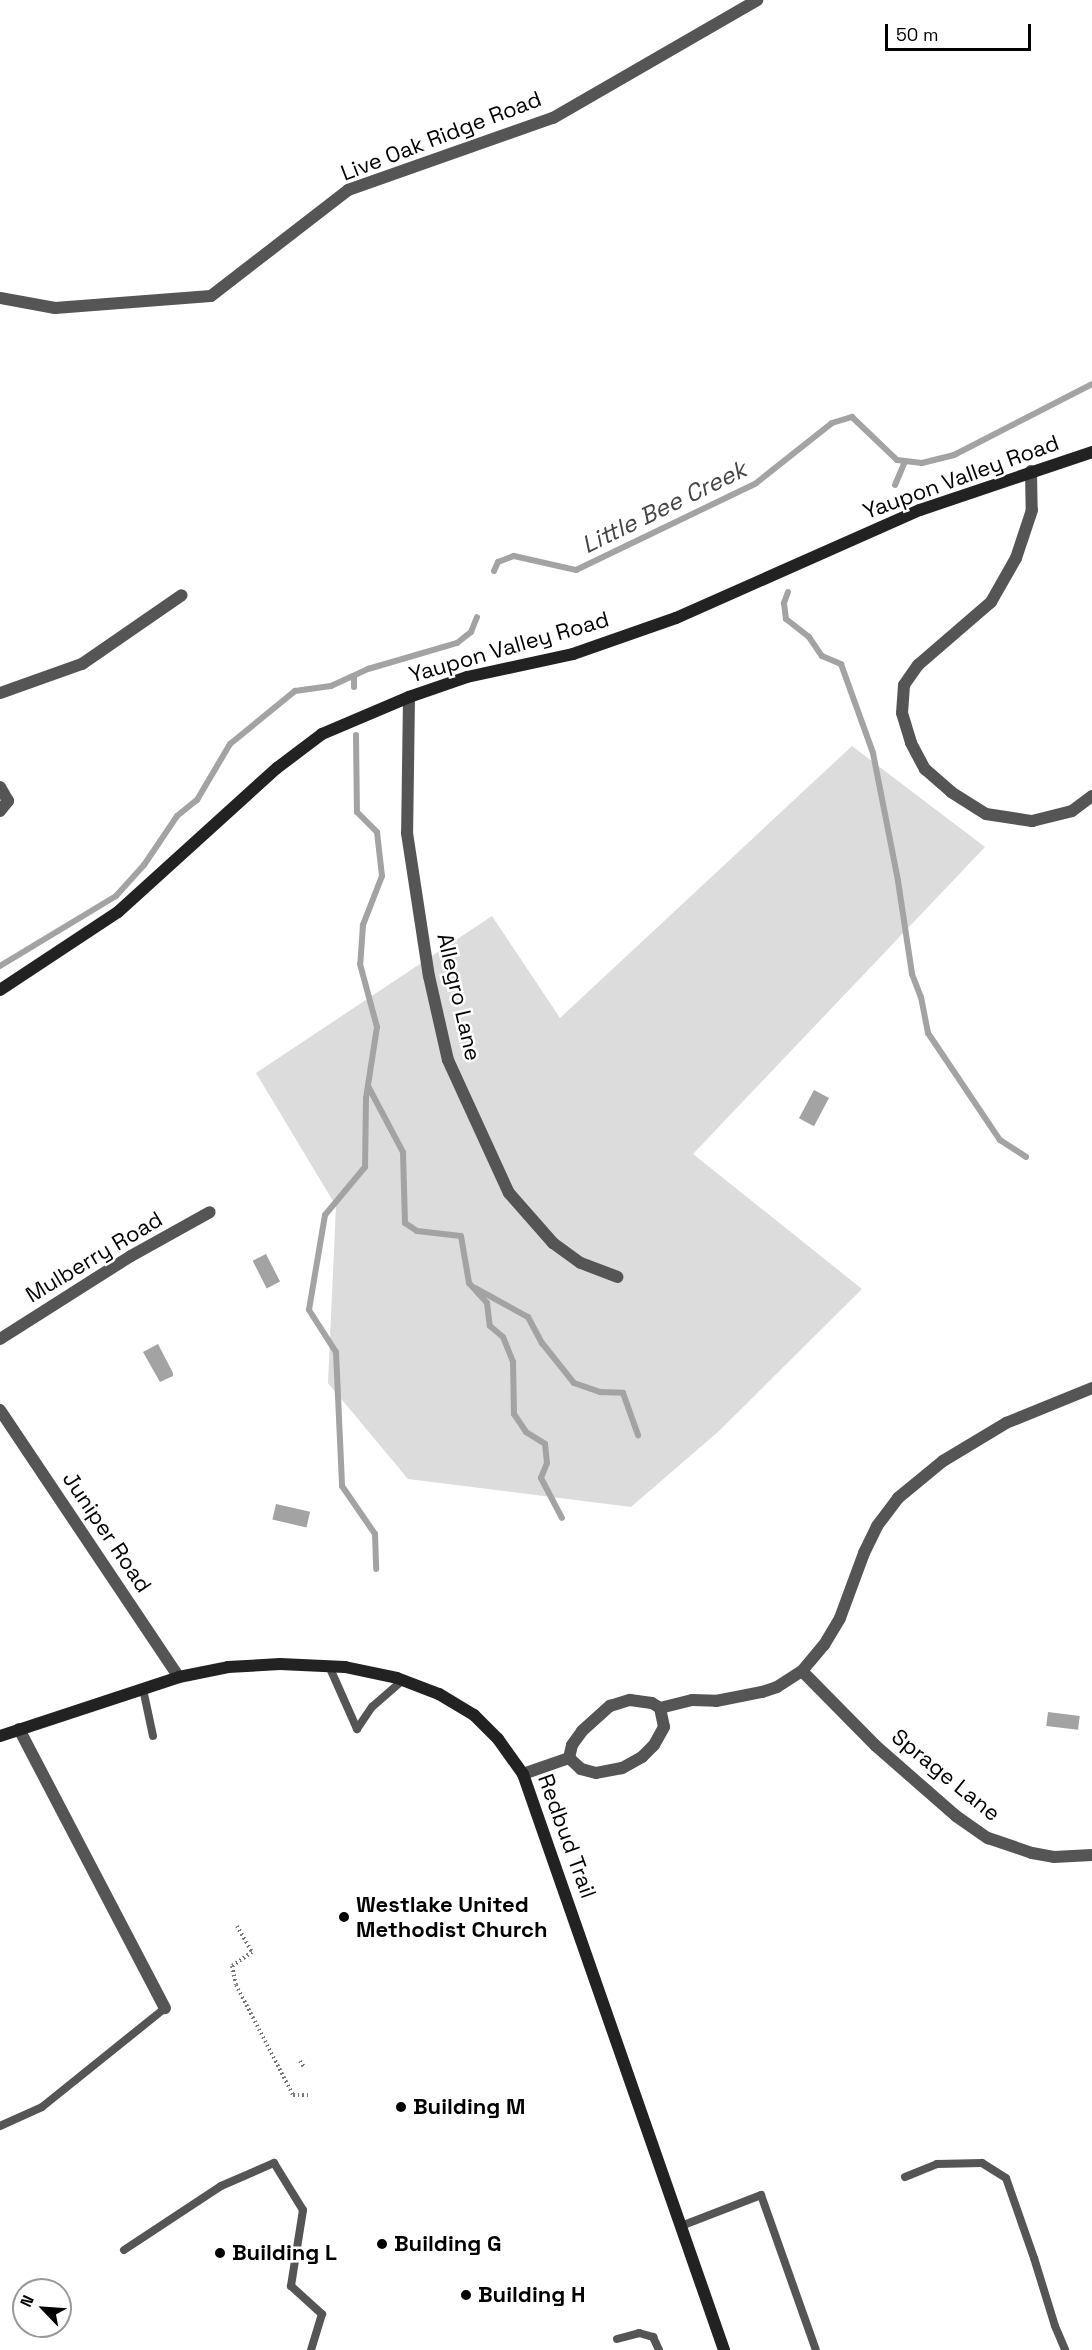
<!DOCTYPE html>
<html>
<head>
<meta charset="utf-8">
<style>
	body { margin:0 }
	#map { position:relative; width:1092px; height:2350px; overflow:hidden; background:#fff; font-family:"Space Grotesk",sans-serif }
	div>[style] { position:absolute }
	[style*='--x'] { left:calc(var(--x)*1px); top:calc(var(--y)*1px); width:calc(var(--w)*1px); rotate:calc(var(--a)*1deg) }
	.green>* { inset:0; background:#dcdcdc }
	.water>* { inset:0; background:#a3a3a3; transform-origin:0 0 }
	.stream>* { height:6px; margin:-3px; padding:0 3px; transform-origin:3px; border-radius:3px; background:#a3a3a3 }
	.path>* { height:4px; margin-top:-2px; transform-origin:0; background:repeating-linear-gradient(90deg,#777 0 1.5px,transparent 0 4.5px) }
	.lane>* { height:8px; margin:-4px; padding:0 4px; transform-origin:4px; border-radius:4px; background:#555 }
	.street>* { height:12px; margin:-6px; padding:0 6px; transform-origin:6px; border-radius:6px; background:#555 }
	.secondary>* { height:12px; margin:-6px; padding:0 6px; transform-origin:6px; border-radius:6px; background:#222 }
	.dots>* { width:16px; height:16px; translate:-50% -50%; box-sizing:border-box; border:3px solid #fff; border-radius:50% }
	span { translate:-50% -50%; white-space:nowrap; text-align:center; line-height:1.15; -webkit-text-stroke:5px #fff; paint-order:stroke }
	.street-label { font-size:22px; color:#000 }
	.poi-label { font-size:22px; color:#000; font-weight:700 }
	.left { translate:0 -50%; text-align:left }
	.water-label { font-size:24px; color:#444; font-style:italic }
	.north { position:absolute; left:12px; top:2278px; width:60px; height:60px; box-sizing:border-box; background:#fff; border:2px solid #999; border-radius:50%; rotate:295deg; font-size:16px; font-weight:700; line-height:24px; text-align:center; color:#000 }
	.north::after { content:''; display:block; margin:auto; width:21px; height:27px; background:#000; clip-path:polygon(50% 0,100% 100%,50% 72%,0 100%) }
	.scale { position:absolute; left:885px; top:24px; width:146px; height:27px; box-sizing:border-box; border:3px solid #000; border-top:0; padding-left:8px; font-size:18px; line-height:21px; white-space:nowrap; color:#000; -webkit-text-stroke:4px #fff; paint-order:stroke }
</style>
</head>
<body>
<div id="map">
	<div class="green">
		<i style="clip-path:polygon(852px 746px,985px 847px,693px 1154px,862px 1289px,719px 1431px,631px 1507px,408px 1479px,328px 1383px,336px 1206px,256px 1073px,492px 916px,560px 1018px)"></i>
	</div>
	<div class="water">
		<i style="left:814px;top:1090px;width:17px;height:32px;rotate:28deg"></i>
		<i style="left:266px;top:1254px;width:31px;height:15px;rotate:63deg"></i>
		<i style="clip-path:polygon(158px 1344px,173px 1373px,173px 1376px,160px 1382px,143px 1352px)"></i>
		<i style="left:276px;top:1504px;width:35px;height:16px;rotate:13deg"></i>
		<i style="left:1048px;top:1712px;width:32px;height:14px;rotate:7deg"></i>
	</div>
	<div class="stream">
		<i style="--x:895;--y:485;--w:26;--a:-67"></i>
		<i style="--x:494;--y:571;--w:10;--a:-66"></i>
		<i style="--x:498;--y:562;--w:17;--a:-21"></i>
		<i style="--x:514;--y:556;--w:64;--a:12.7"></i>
		<i style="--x:576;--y:570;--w:199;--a:-25.7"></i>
		<i style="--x:755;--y:484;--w:98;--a:-38.4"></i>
		<i style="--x:832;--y:423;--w:21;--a:-17"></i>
		<i style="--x:852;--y:417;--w:62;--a:43.7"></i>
		<i style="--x:897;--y:460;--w:25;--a:7"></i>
		<i style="--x:922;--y:463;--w:33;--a:-14"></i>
		<i style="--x:954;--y:455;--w:155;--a:-27.2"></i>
		<i style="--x:788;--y:592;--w:12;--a:110"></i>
		<i style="--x:784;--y:603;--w:16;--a:83"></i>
		<i style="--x:786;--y:619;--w:29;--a:38"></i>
		<i style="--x:809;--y:637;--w:23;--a:56"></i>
		<i style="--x:822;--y:656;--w:21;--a:23"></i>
		<i style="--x:841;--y:664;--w:95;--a:70.2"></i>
		<i style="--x:873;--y:753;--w:130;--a:78.9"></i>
		<i style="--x:898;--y:881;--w:94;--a:81.4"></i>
		<i style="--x:912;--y:974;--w:25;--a:69"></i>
		<i style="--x:921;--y:997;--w:37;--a:79"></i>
		<i style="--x:928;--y:1033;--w:129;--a:56.1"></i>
		<i style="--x:1000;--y:1140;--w:31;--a:33"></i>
		<i style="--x:354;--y:676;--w:11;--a:90"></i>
		<i style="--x:356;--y:735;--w:77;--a:89.3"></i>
		<i style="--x:357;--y:812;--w:28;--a:45"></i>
		<i style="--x:377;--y:832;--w:44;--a:83.5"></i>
		<i style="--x:382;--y:876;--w:53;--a:111.2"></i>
		<i style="--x:363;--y:925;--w:39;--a:94"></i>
		<i style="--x:360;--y:964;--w:65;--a:74.9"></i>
		<i style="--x:377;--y:1027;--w:72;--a:98.8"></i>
		<i style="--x:366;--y:1098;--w:69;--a:90.8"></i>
		<i style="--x:365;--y:1167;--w:62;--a:129.8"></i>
		<i style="--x:325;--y:1215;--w:96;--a:99.6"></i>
		<i style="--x:309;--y:1310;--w:50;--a:57.3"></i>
		<i style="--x:336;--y:1352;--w:134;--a:87.4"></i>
		<i style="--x:342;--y:1486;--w:58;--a:55.5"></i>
		<i style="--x:375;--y:1534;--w:35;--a:88"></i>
		<i style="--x:0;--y:966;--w:135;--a:-31.1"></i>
		<i style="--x:116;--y:896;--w:42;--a:-47.9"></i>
		<i style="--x:144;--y:865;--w:59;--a:-56"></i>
		<i style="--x:177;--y:816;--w:26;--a:-39"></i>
		<i style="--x:197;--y:800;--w:65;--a:-59.5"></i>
		<i style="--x:230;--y:744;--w:84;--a:-39.2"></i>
		<i style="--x:295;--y:691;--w:36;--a:-8"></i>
		<i style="--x:331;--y:686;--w:41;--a:-24.7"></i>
		<i style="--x:368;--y:669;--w:93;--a:-16.3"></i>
		<i style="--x:457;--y:643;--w:18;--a:-38"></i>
		<i style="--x:471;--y:632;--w:16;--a:-68"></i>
		<i style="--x:368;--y:1086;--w:75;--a:62.1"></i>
		<i style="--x:403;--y:1152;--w:71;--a:88.4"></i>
		<i style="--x:405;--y:1223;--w:14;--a:34"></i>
		<i style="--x:417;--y:1231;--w:44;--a:6.5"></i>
		<i style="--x:461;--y:1236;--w:48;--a:80.3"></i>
		<i style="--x:469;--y:1283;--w:27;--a:48"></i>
		<i style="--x:487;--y:1303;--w:23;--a:83"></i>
		<i style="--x:490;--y:1326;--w:17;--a:40"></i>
		<i style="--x:503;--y:1337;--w:27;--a:68"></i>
		<i style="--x:513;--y:1362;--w:52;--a:88.9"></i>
		<i style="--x:514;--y:1414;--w:22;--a:56"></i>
		<i style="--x:526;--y:1432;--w:22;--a:32"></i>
		<i style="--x:545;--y:1444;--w:19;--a:84"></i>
		<i style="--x:547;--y:1463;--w:16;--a:112"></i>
		<i style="--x:541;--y:1478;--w:45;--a:62.3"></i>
		<i style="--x:475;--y:1288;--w:60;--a:28.7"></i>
		<i style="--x:528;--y:1317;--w:30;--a:62"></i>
		<i style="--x:542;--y:1343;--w:51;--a:51.3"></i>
		<i style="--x:574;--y:1383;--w:28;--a:19"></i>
		<i style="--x:600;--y:1392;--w:23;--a:2"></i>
		<i style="--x:623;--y:1393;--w:45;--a:70.3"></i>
	</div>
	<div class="path">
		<i style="--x:237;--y:1926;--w:30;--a:60"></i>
		<i style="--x:252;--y:1952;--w:24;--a:145"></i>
		<i style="--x:232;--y:1966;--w:19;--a:78"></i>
		<i style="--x:236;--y:1985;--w:124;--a:62.6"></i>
		<i style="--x:293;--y:2095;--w:15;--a:0"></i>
		<i style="--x:300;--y:2061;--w:7;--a:56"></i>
	</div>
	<div class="lane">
		<i style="--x:329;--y:1666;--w:69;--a:66"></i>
		<i style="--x:143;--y:1689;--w:48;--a:78"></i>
		<i style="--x:357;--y:1729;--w:27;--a:-56"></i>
		<i style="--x:372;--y:1707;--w:41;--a:-41.1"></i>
		<i style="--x:0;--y:2126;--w:46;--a:-24.3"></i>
		<i style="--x:42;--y:2107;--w:158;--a:-38.8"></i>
		<i style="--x:905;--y:2177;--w:35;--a:-22"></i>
		<i style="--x:937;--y:2164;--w:45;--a:-1.3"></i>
		<i style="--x:982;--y:2163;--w:28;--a:32"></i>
		<i style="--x:1006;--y:2178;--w:85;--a:70.7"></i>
		<i style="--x:1034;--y:2258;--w:71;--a:72.8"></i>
		<i style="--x:1055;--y:2326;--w:26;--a:67"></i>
		<i style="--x:681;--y:2226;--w:86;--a:-21.2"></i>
		<i style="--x:761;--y:2195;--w:164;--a:70.5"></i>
		<i style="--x:124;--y:2250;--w:116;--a:-33.4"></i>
		<i style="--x:221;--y:2186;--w:58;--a:-23.5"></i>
		<i style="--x:274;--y:2163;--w:55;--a:58.3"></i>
		<i style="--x:303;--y:2210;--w:77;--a:99"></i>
		<i style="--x:291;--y:2286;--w:42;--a:42.1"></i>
		<i style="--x:322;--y:2314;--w:38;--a:107"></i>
		<i style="--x:617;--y:2339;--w:23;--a:-15"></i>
		<i style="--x:639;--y:2333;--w:15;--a:16"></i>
		<i style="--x:653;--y:2337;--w:14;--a:65"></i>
	</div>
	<div class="street">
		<i style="--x:0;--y:298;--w:56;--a:10.3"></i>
		<i style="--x:55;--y:308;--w:156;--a:-4.4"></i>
		<i style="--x:211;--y:296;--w:173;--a:-37.7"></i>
		<i style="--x:348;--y:190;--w:217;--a:-19.4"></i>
		<i style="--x:553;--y:118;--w:236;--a:-30"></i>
		<i style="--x:1031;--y:471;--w:39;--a:89"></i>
		<i style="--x:1032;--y:510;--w:51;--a:108.4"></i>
		<i style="--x:1016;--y:558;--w:51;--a:119.6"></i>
		<i style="--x:991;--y:602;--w:96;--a:139.2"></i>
		<i style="--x:918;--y:665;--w:24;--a:125"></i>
		<i style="--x:904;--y:685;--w:28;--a:94"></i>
		<i style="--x:902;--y:713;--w:31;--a:73"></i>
		<i style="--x:911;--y:743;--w:30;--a:62"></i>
		<i style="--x:925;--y:769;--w:35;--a:41"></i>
		<i style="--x:951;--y:792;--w:41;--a:32.2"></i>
		<i style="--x:986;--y:814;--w:47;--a:8.7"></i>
		<i style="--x:1032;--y:821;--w:41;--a:-14"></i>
		<i style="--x:1072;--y:811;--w:25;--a:-37"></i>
		<i style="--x:0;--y:693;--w:87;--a:-19.5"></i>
		<i style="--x:82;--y:664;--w:121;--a:-34.6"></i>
		<i style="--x:409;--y:697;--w:136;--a:90.8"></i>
		<i style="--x:407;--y:833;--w:145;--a:81.3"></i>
		<i style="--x:429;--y:976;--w:86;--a:77.3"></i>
		<i style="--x:448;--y:1060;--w:146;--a:65.4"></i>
		<i style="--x:509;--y:1193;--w:67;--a:48.7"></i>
		<i style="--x:553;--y:1243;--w:34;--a:36"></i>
		<i style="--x:581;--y:1263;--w:39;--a:21"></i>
		<i style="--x:0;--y:787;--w:16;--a:60"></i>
		<i style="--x:8;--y:801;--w:13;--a:129"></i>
		<i style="--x:0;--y:1339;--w:155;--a:-32.4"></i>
		<i style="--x:131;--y:1256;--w:90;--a:-29.1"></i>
		<i style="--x:0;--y:1410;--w:321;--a:56.2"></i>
		<i style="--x:802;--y:1671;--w:105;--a:45.4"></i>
		<i style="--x:876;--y:1746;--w:106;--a:41.2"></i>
		<i style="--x:956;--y:1816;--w:39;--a:35"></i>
		<i style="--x:988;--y:1838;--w:46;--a:18.8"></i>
		<i style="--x:1032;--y:1853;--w:22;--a:10"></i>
		<i style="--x:1054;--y:1857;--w:38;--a:-3"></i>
		<i style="--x:630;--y:1700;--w:22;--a:8"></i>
		<i style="--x:652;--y:1703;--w:9;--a:32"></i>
		<i style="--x:660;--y:1708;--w:19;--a:78"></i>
		<i style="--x:664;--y:1727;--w:21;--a:119"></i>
		<i style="--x:654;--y:1745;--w:17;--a:135"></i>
		<i style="--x:642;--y:1757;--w:23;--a:151"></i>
		<i style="--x:622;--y:1768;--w:26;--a:169"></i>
		<i style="--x:596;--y:1773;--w:16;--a:-165"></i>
		<i style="--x:581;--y:1769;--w:16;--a:-137"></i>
		<i style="--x:569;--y:1758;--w:13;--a:-77"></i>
		<i style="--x:572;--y:1745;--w:17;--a:-54"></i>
		<i style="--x:582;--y:1731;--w:38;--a:-42"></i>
		<i style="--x:610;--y:1706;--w:21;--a:-17"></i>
		<i style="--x:660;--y:1708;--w:33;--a:-14"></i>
		<i style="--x:692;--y:1700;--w:24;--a:2"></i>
		<i style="--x:716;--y:1701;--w:47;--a:-11.1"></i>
		<i style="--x:762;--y:1692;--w:16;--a:-18"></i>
		<i style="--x:777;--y:1687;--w:30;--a:-33"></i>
		<i style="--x:802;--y:1671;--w:34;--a:-50"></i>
		<i style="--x:824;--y:1645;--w:31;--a:-59"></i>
		<i style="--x:840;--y:1618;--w:69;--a:-69.7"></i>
		<i style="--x:864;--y:1553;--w:30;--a:-64"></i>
		<i style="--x:877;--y:1526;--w:35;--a:-53"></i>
		<i style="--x:898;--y:1498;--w:58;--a:-39.4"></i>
		<i style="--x:943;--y:1461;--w:74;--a:-31.1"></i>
		<i style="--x:1006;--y:1423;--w:93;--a:-22.1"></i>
		<i style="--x:19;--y:1729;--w:315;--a:62.4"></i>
		<i style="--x:523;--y:1774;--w:49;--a:-19.2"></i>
	</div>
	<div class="secondary">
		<i style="--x:0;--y:990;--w:141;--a:-33.5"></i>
		<i style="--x:118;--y:912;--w:215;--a:-42.2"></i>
		<i style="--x:277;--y:768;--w:56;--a:-37.1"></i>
		<i style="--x:322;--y:734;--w:95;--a:-23"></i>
		<i style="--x:409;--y:697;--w:61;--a:-19"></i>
		<i style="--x:467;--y:677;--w:108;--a:-12.2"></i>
		<i style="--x:573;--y:654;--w:109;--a:-19.3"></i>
		<i style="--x:676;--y:618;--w:267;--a:-23.9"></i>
		<i style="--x:920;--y:510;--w:182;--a:-18.6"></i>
		<i style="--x:0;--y:1736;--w:188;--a:-18.2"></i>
		<i style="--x:179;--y:1677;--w:50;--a:-11.5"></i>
		<i style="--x:228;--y:1667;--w:52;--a:-3.3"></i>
		<i style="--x:280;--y:1664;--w:65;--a:2.6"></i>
		<i style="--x:345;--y:1667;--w:53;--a:11.9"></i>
		<i style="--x:397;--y:1678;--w:45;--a:20.9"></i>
		<i style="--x:439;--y:1694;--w:41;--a:31"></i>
		<i style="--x:474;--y:1715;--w:34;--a:45"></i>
		<i style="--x:498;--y:1739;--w:43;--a:54.5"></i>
		<i style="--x:523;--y:1774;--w:610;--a:70.76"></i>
	</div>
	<div class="dots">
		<i style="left:344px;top:1917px;background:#000"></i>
		<i style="left:401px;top:2107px;background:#000"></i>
		<i style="left:382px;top:2244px;background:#000"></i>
		<i style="left:220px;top:2253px;background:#000"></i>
		<i style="left:466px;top:2295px;background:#000"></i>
	</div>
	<div class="street-label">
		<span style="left:441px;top:136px;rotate:-21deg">Live Oak Ridge Road</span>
		<span style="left:961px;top:477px;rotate:-20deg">Yaupon Valley Road</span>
		<span style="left:509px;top:647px;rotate:-16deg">Yaupon Valley Road</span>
		<span style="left:459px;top:997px;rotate:77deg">Allegro Lane</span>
		<span style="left:94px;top:1257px;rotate:-31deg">Mulberry Road</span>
		<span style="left:107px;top:1532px;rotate:56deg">Juniper Road</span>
		<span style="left:946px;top:1775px;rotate:39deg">Sprage Lane</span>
		<span style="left:567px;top:1836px;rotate:70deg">Redbud Trail</span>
	</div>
	<div class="poi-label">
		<span class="left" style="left:356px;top:1917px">Westlake United<br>Methodist Church</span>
		<span class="left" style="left:413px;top:2107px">Building M</span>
		<span class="left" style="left:394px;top:2244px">Building G</span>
		<span class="left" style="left:232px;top:2253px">Building L</span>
		<span class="left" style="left:478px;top:2295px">Building H</span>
	</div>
	<div class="water-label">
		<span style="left:664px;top:507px;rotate:-26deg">Little Bee Creek</span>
	</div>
	<div class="north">N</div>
	<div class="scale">50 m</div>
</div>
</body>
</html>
